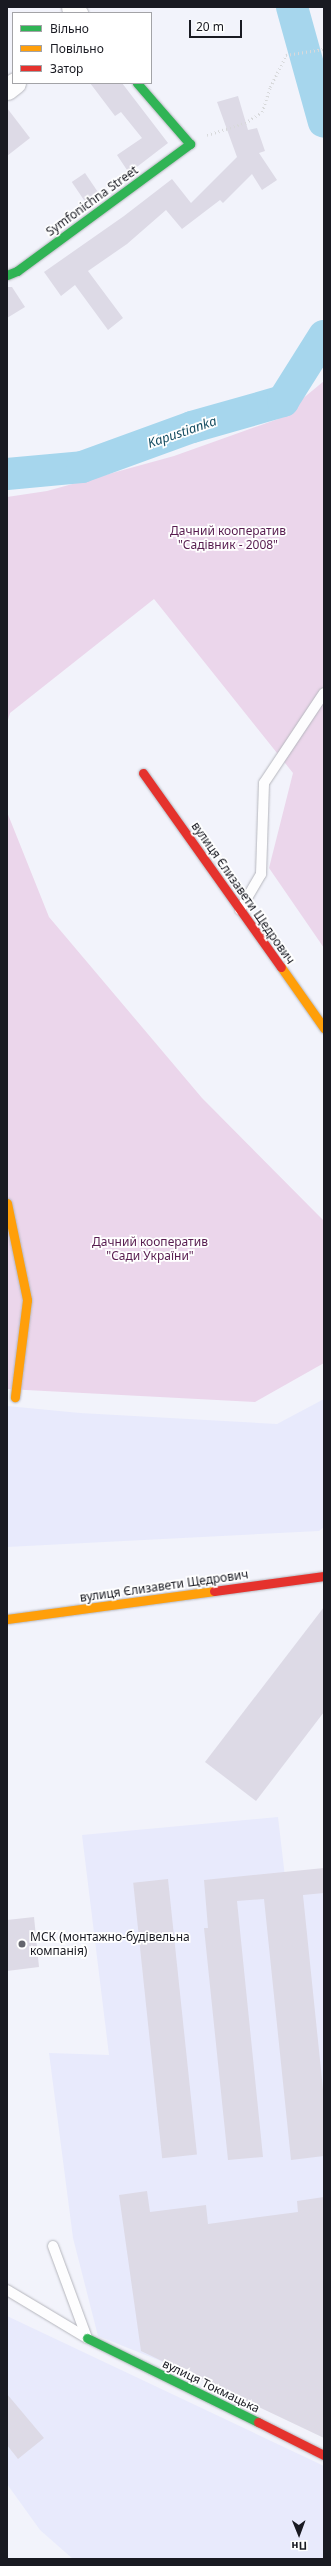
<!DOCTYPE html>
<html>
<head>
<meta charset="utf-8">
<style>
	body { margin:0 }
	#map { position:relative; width:331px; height:2566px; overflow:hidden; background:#f2f3fb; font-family:"Noto Sans",sans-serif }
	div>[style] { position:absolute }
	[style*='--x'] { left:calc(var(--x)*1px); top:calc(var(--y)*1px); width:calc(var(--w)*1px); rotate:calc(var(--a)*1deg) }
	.built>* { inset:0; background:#e8eafc }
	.green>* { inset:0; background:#ebd6eb }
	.river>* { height:32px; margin:-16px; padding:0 16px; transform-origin:16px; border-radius:16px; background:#a6d6ed }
	.building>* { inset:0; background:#dddae6; transform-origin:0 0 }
	.path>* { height:2.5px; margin-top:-1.25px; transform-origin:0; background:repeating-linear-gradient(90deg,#d8d9db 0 1px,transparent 0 4px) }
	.roads { filter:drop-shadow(0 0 1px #b5b6bd) drop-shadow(0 0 1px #b5b6bd) }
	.lane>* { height:10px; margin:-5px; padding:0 5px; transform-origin:5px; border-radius:5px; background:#fdfdfe }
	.street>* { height:21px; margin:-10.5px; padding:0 10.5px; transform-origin:10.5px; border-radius:10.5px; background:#fdfdfe }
	.fast>* { height:9px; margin:-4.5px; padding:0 4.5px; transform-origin:4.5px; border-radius:4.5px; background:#30b455 }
	.slow>* { height:9px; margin:-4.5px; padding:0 4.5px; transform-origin:4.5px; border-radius:4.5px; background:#ff9f0a }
	.jam>* { height:9px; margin:-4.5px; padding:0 4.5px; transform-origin:4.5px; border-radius:4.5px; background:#e5322d }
	.dots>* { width:11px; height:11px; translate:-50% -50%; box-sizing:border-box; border:2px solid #fff; border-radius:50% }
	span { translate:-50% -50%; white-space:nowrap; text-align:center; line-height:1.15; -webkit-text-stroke:3.5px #fff; paint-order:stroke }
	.street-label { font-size:12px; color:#191a22 }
	.park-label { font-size:12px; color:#571c4f }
	.poi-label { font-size:12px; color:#191a22 }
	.left { translate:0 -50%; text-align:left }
	.water-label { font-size:13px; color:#174e62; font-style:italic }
	.frame { position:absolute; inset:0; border:8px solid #191a22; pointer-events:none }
	.legend { position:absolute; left:12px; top:12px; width:140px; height:72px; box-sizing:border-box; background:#fff; border:1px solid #a3a3a7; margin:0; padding:5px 7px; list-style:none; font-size:12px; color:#191a22 }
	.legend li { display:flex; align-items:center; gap:8px; height:20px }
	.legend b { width:20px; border:1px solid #a3a3a7 }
	.north { position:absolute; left:279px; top:2514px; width:40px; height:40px; -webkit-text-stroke:3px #fff; paint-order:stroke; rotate:179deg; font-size:11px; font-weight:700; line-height:16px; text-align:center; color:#191a22 }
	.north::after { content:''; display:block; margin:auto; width:14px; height:18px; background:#191a22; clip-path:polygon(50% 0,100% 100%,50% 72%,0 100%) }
	.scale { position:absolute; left:189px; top:20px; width:53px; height:18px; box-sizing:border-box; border:2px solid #191a22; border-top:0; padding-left:5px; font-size:12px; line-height:14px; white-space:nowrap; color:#191a22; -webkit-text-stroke:3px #fff; paint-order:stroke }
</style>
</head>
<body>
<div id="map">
	<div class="built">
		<i style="clip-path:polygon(324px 1399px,324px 1527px,319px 1531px,7px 1547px,7px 1406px,80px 1413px,277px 1424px)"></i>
		<i style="clip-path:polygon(278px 1817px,285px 1877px,324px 1870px,324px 2426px,98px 2336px,73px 2238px,49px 2053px,109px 2055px,82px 1835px)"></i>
		<i style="clip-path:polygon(7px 2316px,324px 2466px,324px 2559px,73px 2559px,40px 2530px,7px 2484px)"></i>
	</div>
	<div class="green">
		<i style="clip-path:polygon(324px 381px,324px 948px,269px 868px,293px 773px,154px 599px,10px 713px,7px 723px,7px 497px,47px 491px,174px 456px,278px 419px)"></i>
		<i style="clip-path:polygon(7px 812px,49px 917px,202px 1098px,324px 1221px,324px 1363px,255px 1402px,7px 1389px)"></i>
	</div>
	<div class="river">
		<i style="--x:292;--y:7;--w:119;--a:74.5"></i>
		<i style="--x:7;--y:474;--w:75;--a:-5.3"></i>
		<i style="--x:82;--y:467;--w:117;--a:-20"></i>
		<i style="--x:192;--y:427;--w:95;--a:-15.9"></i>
		<i style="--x:283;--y:401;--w:77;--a:-57.8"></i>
	</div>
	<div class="building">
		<i style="clip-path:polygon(90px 83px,122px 83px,168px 143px,129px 173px,117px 155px,142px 138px,121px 112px,115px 116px)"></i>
		<i style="clip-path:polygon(238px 96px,248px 130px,257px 128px,265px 151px,259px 153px,277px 180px,262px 190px,252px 174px,223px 203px,220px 200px,182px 229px,166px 210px,127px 244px,88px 271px,123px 318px,108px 330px,75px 285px,61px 296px,44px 272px,124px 216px,172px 179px,191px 203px,237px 157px,217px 102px)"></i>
		<i style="clip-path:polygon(7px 108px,30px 138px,7px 156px)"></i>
		<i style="left:85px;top:173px;width:23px;height:16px;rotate:56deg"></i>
		<i style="clip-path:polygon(7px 287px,12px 287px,25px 307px,7px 318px)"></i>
		<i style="clip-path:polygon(324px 1607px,324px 1712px,256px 1801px,205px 1762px)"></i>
		<i style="clip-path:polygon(324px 1868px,324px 1893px,303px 1895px,324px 2099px,324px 2156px,291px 2160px,264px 1899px,237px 1901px,263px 2157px,228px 2160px,204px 1928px,208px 1928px,204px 1880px)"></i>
		<i style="left:168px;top:1879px;width:277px;height:35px;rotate:84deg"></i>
		<i style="clip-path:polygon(34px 1917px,39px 1967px,7px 1971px,7px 1920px)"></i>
		<i style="clip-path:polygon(147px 2191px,150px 2212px,206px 2205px,208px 2224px,298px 2212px,297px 2201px,324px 2197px,324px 2438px,141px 2351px,119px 2195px)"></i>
		<i style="clip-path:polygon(7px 2394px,44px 2438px,18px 2459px,7px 2445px)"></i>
	</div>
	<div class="path">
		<i style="--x:207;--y:135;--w:40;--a:-18"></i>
		<i style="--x:245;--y:123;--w:20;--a:-33"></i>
		<i style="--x:262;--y:112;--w:26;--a:-72"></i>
		<i style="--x:270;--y:87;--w:36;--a:-63"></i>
		<i style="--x:286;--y:55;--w:38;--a:-9"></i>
	</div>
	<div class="roads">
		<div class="lane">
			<i style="--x:240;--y:910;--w:42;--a:-59.7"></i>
			<i style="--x:261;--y:874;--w:91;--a:-88.1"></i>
			<i style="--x:264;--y:783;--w:108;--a:-56.3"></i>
			<i style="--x:53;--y:2246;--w:98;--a:69.7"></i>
			<i style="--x:7;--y:2290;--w:93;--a:31"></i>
		</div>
		<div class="street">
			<i style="--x:72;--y:7;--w:8;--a:50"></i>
			<i style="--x:7;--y:89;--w:10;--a:-37"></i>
		</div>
		<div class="fast">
			<i style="--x:7;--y:275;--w:11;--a:-22"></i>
			<i style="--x:17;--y:271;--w:215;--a:-36.3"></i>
			<i style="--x:190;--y:144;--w:81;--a:-131"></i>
			<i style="--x:87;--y:2338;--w:191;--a:26.2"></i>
		</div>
		<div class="slow">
			<i style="--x:281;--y:967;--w:75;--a:54.8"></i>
			<i style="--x:7;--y:1203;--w:99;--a:78.3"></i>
			<i style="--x:27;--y:1300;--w:98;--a:97.1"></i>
			<i style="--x:7;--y:1619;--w:209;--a:-7.7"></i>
		</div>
		<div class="jam">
			<i style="--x:143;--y:773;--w:238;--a:54.6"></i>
			<i style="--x:214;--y:1591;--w:111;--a:-7.8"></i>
			<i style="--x:258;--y:2422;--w:74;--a:26.6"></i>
		</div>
	</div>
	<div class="dots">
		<i style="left:22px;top:1944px;background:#65666e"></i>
	</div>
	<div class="street-label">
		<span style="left:92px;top:201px;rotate:-36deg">Symfonichna Street</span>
		<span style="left:243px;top:893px;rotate:55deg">вулиця Єлизавети Щедрович</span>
		<span style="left:164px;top:1586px;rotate:-8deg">вулиця Єлизавети Щедрович</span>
		<span style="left:211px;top:2386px;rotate:26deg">вулиця Токмацька</span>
	</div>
	<div class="park-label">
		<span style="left:228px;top:538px">Дачний кооператив<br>"Садівник - 2008"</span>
		<span style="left:150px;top:1249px">Дачний кооператив<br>"Сади України"</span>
	</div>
	<div class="poi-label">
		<span class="left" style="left:30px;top:1944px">МСК (монтажно-будівельна<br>компанія)</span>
	</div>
	<div class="water-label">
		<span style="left:182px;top:432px;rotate:-19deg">Kapustianka</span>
	</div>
	<div class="frame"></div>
	<ul class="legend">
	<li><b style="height:5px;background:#30b455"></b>Вільно</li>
	<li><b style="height:5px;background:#ff9f0a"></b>Повільно</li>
	<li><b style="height:5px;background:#e5322d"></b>Затор</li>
	</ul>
	<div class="north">Пн</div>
	<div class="scale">20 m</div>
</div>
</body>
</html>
